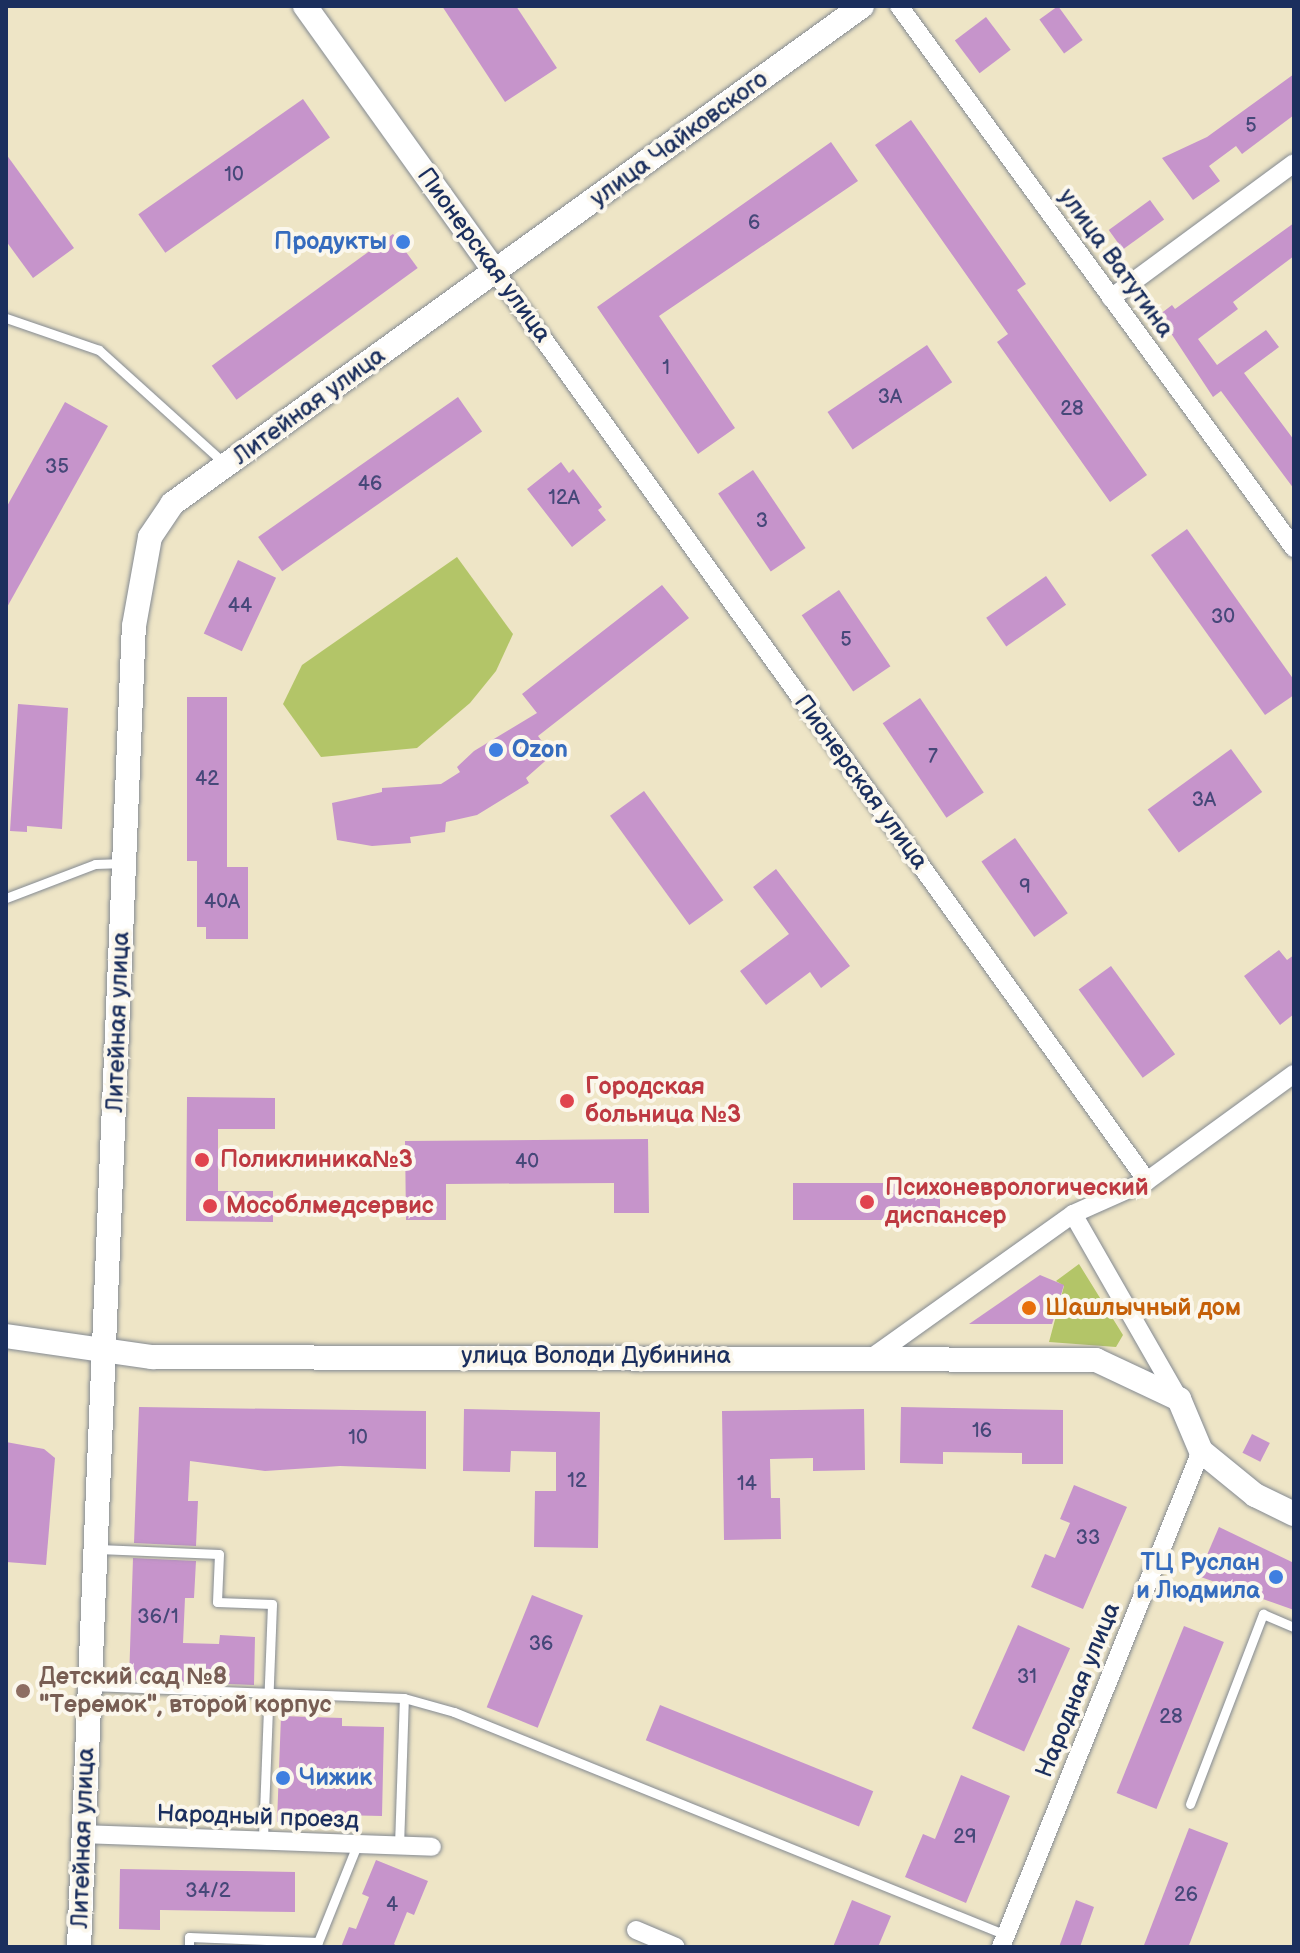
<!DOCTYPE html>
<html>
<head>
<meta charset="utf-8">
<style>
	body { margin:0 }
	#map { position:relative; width:1300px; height:1953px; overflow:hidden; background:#eee5c6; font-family:"Balsamiq Sans",sans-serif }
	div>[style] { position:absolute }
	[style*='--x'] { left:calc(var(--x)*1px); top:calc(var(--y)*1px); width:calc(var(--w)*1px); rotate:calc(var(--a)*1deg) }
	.green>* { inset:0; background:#b3c568 }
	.building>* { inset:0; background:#c694cb; transform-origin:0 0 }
	.roads { filter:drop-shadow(0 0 2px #848a92) drop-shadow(0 0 2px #848a92) }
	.service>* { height:9px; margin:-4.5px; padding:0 4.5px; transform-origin:4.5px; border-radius:4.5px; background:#fff }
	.minor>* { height:18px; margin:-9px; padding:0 9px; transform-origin:9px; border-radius:9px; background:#fff }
	.tertiary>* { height:24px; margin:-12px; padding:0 12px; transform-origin:12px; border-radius:12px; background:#fff }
	.dots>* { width:22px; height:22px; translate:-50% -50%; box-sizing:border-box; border:4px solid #fbf7ec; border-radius:50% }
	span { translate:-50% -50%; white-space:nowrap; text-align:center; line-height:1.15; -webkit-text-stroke:8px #fbf7ec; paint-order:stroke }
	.number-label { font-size:20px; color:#464879 }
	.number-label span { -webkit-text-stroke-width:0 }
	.street-label { font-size:24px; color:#1b2f5e }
	.shop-label { font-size:24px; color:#366cbe; font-weight:700 }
	.right { translate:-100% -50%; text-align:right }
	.left { translate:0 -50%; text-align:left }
	.health-label { font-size:24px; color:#be3a42; font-weight:700 }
	.food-label { font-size:24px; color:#c56008; font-weight:700 }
	.education-label { font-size:24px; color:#785e54; font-weight:700 }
	.frame { position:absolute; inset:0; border:8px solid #1b2f5e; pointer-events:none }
</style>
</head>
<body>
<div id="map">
	<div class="green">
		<i style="clip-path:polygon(457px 557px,513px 634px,496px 671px,470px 703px,417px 748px,321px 757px,283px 704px,302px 665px)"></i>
		<i style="clip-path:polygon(1079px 1264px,1123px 1335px,1116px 1347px,1049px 1342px,1064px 1286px,1056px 1281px)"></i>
	</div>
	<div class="building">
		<i style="clip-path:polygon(442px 6px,516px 6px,557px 68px,505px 102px)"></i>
		<i style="left:1058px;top:6px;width:42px;height:23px;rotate:54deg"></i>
		<i style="left:986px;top:17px;width:41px;height:39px;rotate:53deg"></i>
		<i style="clip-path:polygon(1294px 74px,1294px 115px,1242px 154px,1236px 146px,1209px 166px,1220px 181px,1193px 200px,1162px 158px,1207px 137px)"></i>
		<i style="left:303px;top:99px;width:47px;height:201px;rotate:55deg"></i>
		<i style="clip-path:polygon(911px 120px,1026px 284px,1017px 290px,1147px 475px,1110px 502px,997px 342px,1008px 334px,875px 145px)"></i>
		<i style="clip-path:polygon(831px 142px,858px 181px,659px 316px,735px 428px,698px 454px,597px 307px)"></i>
		<i style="clip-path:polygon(6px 154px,74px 248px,33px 278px,6px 241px)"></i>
		<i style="left:1150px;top:200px;width:24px;height:51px;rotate:54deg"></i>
		<i style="clip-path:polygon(1294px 223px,1294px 256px,1233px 302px,1238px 309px,1198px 339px,1217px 365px,1266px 330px,1279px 347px,1244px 373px,1294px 440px,1294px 489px,1221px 391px,1213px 397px,1159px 315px,1172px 305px,1175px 309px)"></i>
		<i style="left:393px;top:234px;width:42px;height:224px;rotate:54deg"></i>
		<i style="left:927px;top:345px;width:45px;height:120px;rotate:56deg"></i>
		<i style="left:458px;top:397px;width:42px;height:244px;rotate:55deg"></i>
		<i style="clip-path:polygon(65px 402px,108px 426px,6px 609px,6px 508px)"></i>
		<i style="clip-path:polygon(561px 462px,569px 473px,573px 469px,602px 507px,598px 510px,606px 520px,572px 547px,527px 489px)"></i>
		<i style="left:753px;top:470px;width:94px;height:42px;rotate:56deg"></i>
		<i style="clip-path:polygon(1187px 529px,1294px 680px,1294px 695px,1265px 715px,1151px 555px)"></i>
		<i style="left:238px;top:560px;width:42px;height:81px;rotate:25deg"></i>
		<i style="left:1046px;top:576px;width:35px;height:73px;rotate:55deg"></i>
		<i style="clip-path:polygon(662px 585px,689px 618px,538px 736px,552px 755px,526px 778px,529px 783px,477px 815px,446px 822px,445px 832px,410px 837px,411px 843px,372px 846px,337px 840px,332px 803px,382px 792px,382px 788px,441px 784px,460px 772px,457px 767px,474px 751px,537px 713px,522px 694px)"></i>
		<i style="left:839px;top:590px;width:92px;height:45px;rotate:56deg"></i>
		<i style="clip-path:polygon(187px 697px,227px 697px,227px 867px,248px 867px,248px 939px,206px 939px,206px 927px,197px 927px,197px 861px,187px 861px)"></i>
		<i style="left:920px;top:698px;width:114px;height:45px;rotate:56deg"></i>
		<i style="clip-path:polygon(18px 704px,68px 708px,62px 829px,27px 826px,27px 832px,10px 831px)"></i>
		<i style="left:1231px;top:749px;width:53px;height:103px;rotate:54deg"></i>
		<i style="left:644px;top:791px;width:135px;height:42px;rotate:54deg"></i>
		<i style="left:1015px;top:838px;width:92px;height:41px;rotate:55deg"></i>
		<i style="clip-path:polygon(776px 869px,850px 966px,821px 988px,810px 972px,766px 1005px,740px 971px,789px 934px,753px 887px)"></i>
		<i style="clip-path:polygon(1279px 950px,1287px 960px,1294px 955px,1294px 1014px,1280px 1025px,1244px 976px)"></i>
		<i style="left:1111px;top:966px;width:109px;height:40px;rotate:54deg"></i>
		<i style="clip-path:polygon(187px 1097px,275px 1098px,275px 1129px,218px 1129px,218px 1191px,273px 1191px,273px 1222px,186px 1221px)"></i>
		<i style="clip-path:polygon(648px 1139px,649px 1213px,614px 1213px,614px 1183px,446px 1184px,446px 1220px,406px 1220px,405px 1141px)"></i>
		<i style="left:940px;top:1183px;width:37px;height:147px;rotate:90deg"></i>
		<i style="clip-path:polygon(1040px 1275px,1064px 1285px,1052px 1324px,969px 1324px)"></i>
		<i style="clip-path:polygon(139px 1407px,426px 1411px,426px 1469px,340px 1466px,265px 1471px,190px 1461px,188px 1501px,198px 1501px,196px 1546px,134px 1543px)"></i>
		<i style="clip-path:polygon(901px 1407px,1063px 1410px,1063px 1464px,1022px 1464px,1022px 1453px,943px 1452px,943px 1464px,900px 1463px)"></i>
		<i style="clip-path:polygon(464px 1409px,600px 1412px,598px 1548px,534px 1547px,535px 1491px,556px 1491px,556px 1452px,511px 1451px,510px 1472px,463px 1471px)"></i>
		<i style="clip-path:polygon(864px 1409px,865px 1470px,813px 1471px,813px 1458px,770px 1459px,771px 1498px,780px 1498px,781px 1539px,724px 1540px,722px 1411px)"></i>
		<i style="left:1252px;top:1434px;width:20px;height:21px;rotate:27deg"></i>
		<i style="clip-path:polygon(6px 1442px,44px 1449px,55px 1458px,46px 1565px,6px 1562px)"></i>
		<i style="clip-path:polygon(1074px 1485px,1127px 1507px,1083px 1609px,1031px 1587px,1045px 1554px,1055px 1558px,1070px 1523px,1060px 1519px)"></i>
		<i style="clip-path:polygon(1219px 1527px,1294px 1563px,1294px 1610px,1198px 1576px)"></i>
		<i style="clip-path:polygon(133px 1558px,196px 1561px,194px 1598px,185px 1598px,183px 1643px,219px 1644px,220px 1635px,255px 1637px,254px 1685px,129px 1680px)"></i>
		<i style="left:532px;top:1595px;width:55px;height:121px;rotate:22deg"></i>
		<i style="left:1018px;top:1625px;width:57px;height:113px;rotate:24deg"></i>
		<i style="left:1184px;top:1626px;width:43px;height:180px;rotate:22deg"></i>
		<i style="left:660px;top:1705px;width:230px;height:38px;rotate:22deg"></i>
		<i style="clip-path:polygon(281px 1716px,342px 1718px,342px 1726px,384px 1727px,382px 1816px,339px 1815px,339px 1824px,277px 1822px)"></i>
		<i style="clip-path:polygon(961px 1775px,1010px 1796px,966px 1903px,905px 1877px,923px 1834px,935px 1839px)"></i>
		<i style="left:1189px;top:1828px;width:42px;height:127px;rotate:21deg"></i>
		<i style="clip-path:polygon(376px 1860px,428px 1881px,414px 1915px,407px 1912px,394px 1944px,398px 1947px,341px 1947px,349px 1927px,356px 1929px,369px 1897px,362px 1894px)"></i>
		<i style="clip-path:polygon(120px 1869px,295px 1872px,295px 1912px,160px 1910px,160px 1930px,119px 1929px)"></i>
		<i style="clip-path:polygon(852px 1900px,891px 1916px,878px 1947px,833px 1947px)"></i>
		<i style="clip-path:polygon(1076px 1900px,1094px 1907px,1080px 1947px,1059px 1947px)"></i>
	</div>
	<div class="roads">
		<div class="service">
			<i style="--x:6;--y:318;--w:98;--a:19"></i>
			<i style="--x:99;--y:350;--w:169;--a:42.1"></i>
			<i style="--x:6;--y:898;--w:95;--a:-20.9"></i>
			<i style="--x:95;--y:864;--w:29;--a:-2"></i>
			<i style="--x:98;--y:1549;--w:121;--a:2.4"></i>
			<i style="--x:219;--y:1554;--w:48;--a:92.4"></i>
			<i style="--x:217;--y:1602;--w:55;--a:2.1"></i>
			<i style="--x:272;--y:1604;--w:237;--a:92.2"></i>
			<i style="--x:90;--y:1686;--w:314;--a:2.2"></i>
			<i style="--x:404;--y:1698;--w:52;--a:15.6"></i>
			<i style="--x:454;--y:1712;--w:595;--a:22"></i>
			<i style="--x:1190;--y:1804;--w:204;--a:-69"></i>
			<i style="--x:1263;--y:1614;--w:34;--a:23"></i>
			<i style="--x:399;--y:1846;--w:148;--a:-88.1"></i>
			<i style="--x:189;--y:1947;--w:10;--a:-90"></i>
			<i style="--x:189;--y:1937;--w:129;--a:2.2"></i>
			<i style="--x:318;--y:1942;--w:105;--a:-68.1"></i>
		</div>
		<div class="minor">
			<i style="--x:899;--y:6;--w:671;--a:53.92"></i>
			<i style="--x:496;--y:273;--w:1117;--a:54.36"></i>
			<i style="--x:1147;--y:1181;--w:81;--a:156"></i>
			<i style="--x:1073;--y:1214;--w:244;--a:144.5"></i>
			<i style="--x:1111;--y:298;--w:227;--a:-36.4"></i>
			<i style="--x:1147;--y:1181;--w:182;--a:-36.1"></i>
			<i style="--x:1073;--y:1214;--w:213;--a:60.2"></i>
			<i style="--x:83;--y:1834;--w:349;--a:2.1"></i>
			<i style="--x:636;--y:1930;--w:43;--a:23"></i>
			<i style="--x:1001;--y:1947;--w:535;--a:-68.04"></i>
		</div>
		<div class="tertiary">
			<i style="--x:305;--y:6;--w:328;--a:54.4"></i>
			<i style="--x:6;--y:1336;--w:148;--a:8.2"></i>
			<i style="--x:152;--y:1357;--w:944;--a:0.18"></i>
			<i style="--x:1096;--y:1360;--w:92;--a:25.2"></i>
			<i style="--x:1179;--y:1399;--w:56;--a:67.1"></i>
			<i style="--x:1201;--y:1451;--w:70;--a:39.2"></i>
			<i style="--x:1255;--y:1495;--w:43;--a:26"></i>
			<i style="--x:79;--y:1947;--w:1322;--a:-87.62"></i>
			<i style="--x:134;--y:626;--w:90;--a:-79.8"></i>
			<i style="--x:150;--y:537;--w:40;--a:-56"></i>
			<i style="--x:172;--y:504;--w:851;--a:-35.82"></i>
		</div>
	</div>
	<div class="dots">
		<i style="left:403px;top:242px;background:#3f7fe0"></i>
		<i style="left:496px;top:750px;background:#3f7fe0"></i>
		<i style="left:567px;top:1101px;background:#e0444e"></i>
		<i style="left:202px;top:1160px;background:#e0444e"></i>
		<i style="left:867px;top:1202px;background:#e0444e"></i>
		<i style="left:210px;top:1206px;background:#e0444e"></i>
		<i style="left:1029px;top:1308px;background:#e8710a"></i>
		<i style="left:1276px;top:1577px;background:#3f7fe0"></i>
		<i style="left:23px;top:1691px;background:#8d6e63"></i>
		<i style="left:283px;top:1778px;background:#3f7fe0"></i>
	</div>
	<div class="number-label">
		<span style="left:1251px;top:126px">5</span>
		<span style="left:234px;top:175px">10</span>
		<span style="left:754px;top:223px">6</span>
		<span style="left:666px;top:368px">1</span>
		<span style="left:890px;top:397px">3А</span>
		<span style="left:1072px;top:409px">28</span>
		<span style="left:57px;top:467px">35</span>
		<span style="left:370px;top:484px">46</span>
		<span style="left:564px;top:498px">12А</span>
		<span style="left:762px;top:521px">3</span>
		<span style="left:240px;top:606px">44</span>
		<span style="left:1223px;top:617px">30</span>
		<span style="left:846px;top:640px">5</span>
		<span style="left:933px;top:757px">7</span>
		<span style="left:207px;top:779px">42</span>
		<span style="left:1204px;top:800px">3А</span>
		<span style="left:1025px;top:887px">9</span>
		<span style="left:222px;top:902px">40А</span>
		<span style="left:527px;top:1162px">40</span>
		<span style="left:982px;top:1431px">16</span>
		<span style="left:358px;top:1438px">10</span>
		<span style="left:577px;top:1481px">12</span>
		<span style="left:747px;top:1484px">14</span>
		<span style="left:1088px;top:1538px">33</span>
		<span style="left:158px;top:1617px">36/1</span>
		<span style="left:541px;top:1644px">36</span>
		<span style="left:1027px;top:1677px">31</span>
		<span style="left:1171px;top:1717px">28</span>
		<span style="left:965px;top:1837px">29</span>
		<span style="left:208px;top:1891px">34/2</span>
		<span style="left:1186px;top:1895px">26</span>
		<span style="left:392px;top:1905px">4</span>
	</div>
	<div class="street-label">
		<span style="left:679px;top:139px;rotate:-36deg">улица Чайковского</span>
		<span style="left:484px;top:255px;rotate:54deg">Пионерская улица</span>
		<span style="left:1116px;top:263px;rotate:54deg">улица Ватутина</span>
		<span style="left:309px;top:406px;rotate:-36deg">Литейная улица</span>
		<span style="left:861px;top:782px;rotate:54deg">Пионерская улица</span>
		<span style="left:118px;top:1022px;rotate:-88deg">Литейная улица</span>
		<span style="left:596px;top:1356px">улица Володи Дубинина</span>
		<span style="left:1078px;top:1690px;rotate:-68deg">Народная улица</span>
		<span style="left:258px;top:1817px;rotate:2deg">Народный проезд</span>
		<span style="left:83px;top:1838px;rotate:-88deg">Литейная улица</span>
	</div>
	<div class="shop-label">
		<span class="right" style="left:387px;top:242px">Продукты</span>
		<span class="left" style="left:512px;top:750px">Ozon</span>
		<span class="right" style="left:1260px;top:1577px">ТЦ Руслан<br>и Людмила</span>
		<span class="left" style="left:299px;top:1778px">Чижик</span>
	</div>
	<div class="health-label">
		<span class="left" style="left:585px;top:1101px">Городская<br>больница №3</span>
		<span class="left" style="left:220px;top:1160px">Поликлиника№3</span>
		<span class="left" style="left:885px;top:1202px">Психоневрологический<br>диспансер</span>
		<span class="left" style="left:226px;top:1206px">Мособлмедсервис</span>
	</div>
	<div class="food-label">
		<span class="left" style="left:1045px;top:1308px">Шашлычный дом</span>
	</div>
	<div class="education-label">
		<span class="left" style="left:39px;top:1691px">Детский сад №8<br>"Теремок", второй корпус</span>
	</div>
	<div class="frame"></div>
</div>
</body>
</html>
